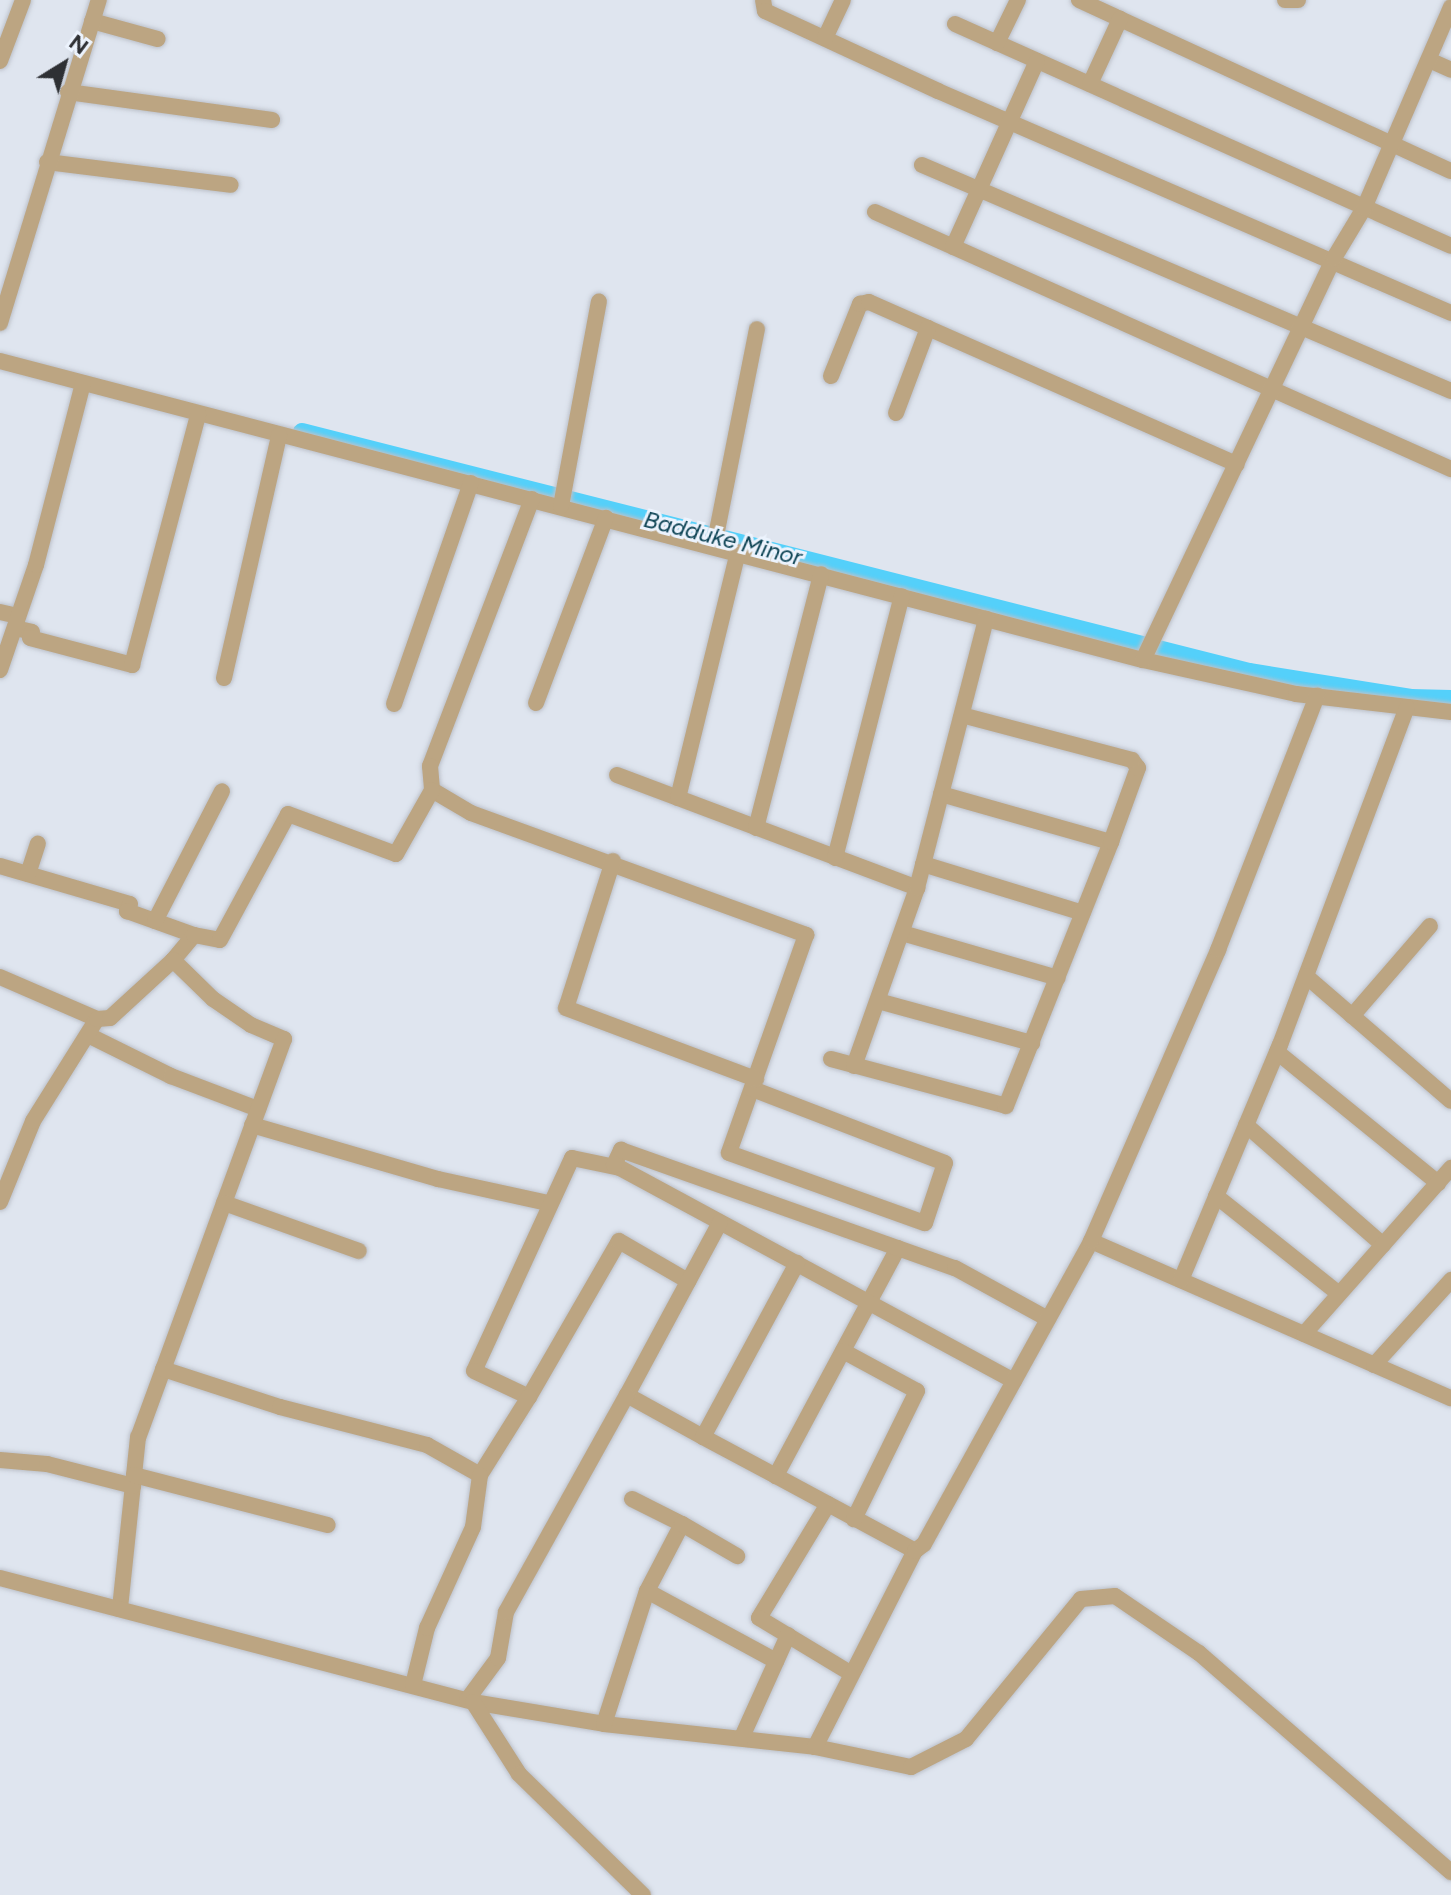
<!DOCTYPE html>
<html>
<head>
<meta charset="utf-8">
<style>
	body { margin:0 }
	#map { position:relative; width:1451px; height:1895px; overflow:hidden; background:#dfe5ef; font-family:Figtree,sans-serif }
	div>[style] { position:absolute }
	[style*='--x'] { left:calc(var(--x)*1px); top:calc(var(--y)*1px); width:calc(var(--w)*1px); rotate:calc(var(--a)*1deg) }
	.canal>* { height:18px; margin:-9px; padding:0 9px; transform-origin:9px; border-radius:9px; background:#54d0fa }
	.roads { filter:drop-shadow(0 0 2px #bcc1ca) drop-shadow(0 0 2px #bcc1ca) }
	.street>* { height:16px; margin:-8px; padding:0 8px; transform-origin:8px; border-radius:8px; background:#bca582 }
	span { translate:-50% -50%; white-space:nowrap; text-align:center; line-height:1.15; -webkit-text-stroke:6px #ecf3fd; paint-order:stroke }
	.water-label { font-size:24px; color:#0f4556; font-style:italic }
	.north { position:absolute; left:24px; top:24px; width:80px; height:80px; -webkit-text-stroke:6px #ecf3fd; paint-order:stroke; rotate:37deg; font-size:22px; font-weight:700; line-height:32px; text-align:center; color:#2e3034 }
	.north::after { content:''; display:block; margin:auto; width:28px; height:36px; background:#2e3034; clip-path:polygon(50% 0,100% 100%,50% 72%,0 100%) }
</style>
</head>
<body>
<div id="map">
	<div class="canal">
		<i style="--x:302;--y:432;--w:977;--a:14.22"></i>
		<i style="--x:1249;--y:672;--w:164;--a:9.1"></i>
		<i style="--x:1411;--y:698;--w:40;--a:1.4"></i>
	</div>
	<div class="roads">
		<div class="street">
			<i style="--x:763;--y:0;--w:11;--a:80"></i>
			<i style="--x:765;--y:11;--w:191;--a:24.8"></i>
			<i style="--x:938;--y:91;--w:559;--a:23.4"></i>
			<i style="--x:1079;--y:0;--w:409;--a:24.7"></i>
			<i style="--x:1285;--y:0;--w:13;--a:0"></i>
			<i style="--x:92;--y:21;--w:68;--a:15.3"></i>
			<i style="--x:955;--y:24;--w:543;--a:24.11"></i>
			<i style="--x:825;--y:38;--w:42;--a:-64.7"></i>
			<i style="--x:997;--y:43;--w:48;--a:-64"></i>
			<i style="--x:1429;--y:60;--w:24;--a:24"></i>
			<i style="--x:0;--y:61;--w:65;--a:-69.3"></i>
			<i style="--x:1090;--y:84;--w:72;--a:-65.2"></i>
			<i style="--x:68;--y:92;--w:206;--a:7.8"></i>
			<i style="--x:47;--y:162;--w:185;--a:7.1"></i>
			<i style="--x:922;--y:165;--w:575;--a:23.13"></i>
			<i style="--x:875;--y:212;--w:631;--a:24.05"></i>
			<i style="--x:953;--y:247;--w:204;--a:-65.7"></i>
			<i style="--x:0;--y:323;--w:338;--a:-73"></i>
			<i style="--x:0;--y:361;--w:1181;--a:14.66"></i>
			<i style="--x:1143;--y:660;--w:157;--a:12.5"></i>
			<i style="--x:1296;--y:694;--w:156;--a:6.6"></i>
			<i style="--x:831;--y:376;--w:78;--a:-68.1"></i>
			<i style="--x:860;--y:304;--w:9;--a:-13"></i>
			<i style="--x:869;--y:302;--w:402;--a:23.8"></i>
			<i style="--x:896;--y:413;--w:91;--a:-69.4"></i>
			<i style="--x:532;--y:499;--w:286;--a:110.9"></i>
			<i style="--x:430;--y:766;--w:24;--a:85"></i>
			<i style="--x:432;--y:790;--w:45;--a:30.5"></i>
			<i style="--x:471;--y:813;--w:357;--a:20"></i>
			<i style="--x:806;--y:935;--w:231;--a:109.5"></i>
			<i style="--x:729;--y:1153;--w:208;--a:19.7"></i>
			<i style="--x:925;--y:1223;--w:63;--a:-71.6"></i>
			<i style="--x:945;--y:1163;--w:207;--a:-159"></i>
			<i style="--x:561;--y:506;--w:208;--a:-79.5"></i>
			<i style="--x:714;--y:546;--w:221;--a:-78.8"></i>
			<i style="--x:0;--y:612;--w:18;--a:13"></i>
			<i style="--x:15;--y:628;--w:17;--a:13"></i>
			<i style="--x:32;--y:632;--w:6;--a:108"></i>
			<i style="--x:30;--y:638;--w:106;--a:14.8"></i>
			<i style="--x:132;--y:665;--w:259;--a:-75.2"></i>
			<i style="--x:1143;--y:660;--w:445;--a:-64.6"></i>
			<i style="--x:1334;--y:258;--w:58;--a:-59"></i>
			<i style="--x:1364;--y:208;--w:219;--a:-66.6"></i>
			<i style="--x:0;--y:670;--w:111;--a:-71.1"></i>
			<i style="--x:36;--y:565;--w:188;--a:-75.5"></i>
			<i style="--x:224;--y:678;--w:249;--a:-77.2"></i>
			<i style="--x:536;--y:703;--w:198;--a:-69.3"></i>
			<i style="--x:394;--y:704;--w:234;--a:-70.8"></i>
			<i style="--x:1407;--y:707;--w:369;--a:110.6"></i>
			<i style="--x:1277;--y:1052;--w:208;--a:39.1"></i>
			<i style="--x:617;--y:775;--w:321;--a:20.6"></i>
			<i style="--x:941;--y:794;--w:177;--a:15.8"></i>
			<i style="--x:678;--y:798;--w:253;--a:-76.3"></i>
			<i style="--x:756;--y:828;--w:262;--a:-75.6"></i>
			<i style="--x:835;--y:858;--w:270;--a:-75.7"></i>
			<i style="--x:613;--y:861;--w:154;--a:107.7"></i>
			<i style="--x:566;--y:1008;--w:203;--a:20.5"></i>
			<i style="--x:923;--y:864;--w:167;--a:17"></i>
			<i style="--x:0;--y:866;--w:135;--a:16.3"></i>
			<i style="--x:130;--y:904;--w:8;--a:113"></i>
			<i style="--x:127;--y:911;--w:71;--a:19.7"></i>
			<i style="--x:194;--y:935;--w:33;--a:130"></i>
			<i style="--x:28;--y:874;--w:32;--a:-72"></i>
			<i style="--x:155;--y:921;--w:146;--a:-62.7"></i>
			<i style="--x:902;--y:933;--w:162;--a:16.1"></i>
			<i style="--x:194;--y:935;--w:26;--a:11"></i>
			<i style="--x:220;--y:940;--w:143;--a:-61.6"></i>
			<i style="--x:288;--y:814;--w:115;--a:20.3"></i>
			<i style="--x:396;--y:854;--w:73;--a:-60.6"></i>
			<i style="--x:1306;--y:976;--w:191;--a:40.8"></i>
			<i style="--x:0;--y:977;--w:106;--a:23.4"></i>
			<i style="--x:878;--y:1001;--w:160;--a:15.3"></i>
			<i style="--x:1352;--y:1016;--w:119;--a:-49.1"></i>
			<i style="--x:88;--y:1035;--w:93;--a:26.3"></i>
			<i style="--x:171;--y:1076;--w:93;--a:20.8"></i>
			<i style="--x:831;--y:1059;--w:181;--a:15"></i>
			<i style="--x:1006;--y:1106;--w:284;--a:-68.3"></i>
			<i style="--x:1111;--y:842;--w:79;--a:-70"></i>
			<i style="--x:1138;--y:768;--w:10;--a:-127"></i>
			<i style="--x:1132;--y:760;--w:176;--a:-165.2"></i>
			<i style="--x:854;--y:1066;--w:189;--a:-70.5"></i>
			<i style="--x:917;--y:888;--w:278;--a:-75.6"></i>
			<i style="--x:252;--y:1125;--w:194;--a:16.2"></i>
			<i style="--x:438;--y:1179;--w:113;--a:12.3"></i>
			<i style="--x:1246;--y:1125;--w:182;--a:41.2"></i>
			<i style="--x:620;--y:1168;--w:49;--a:-168.2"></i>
			<i style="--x:572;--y:1158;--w:234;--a:114.7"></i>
			<i style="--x:474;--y:1371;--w:61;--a:25.3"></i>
			<i style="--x:529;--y:1397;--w:180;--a:-60"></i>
			<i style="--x:619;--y:1241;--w:80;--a:30.1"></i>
			<i style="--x:1216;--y:1196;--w:157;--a:38.5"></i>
			<i style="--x:0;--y:1202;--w:87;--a:-67.8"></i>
			<i style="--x:33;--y:1121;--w:120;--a:-57.9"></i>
			<i style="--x:97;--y:1019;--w:13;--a:-4"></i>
			<i style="--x:110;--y:1018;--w:86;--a:-42.6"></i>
			<i style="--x:173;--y:960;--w:56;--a:44.3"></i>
			<i style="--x:213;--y:999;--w:46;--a:34.4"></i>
			<i style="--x:251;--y:1025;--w:36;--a:23"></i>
			<i style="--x:284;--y:1039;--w:424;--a:110.1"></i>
			<i style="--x:138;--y:1437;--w:173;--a:96"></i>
			<i style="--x:224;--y:1203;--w:143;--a:19.6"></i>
			<i style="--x:1091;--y:1241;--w:393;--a:23.6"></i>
			<i style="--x:898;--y:1248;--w:259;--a:118.2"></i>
			<i style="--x:776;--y:1476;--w:158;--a:28.3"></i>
			<i style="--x:1181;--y:1280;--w:255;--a:-67.2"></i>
			<i style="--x:1304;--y:1334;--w:222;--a:-48.5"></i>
			<i style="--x:843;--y:1351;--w:84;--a:28.4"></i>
			<i style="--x:917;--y:1391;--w:143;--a:116.2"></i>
			<i style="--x:1374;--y:1365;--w:115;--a:-47.8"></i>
			<i style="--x:163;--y:1369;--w:123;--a:18"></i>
			<i style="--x:280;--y:1407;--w:152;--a:14.5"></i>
			<i style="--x:427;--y:1445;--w:61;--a:29.5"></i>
			<i style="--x:480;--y:1475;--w:92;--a:-57.9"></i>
			<i style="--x:1014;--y:1381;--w:455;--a:-151.6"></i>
			<i style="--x:614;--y:1165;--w:17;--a:-65"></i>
			<i style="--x:621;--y:1150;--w:354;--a:19.5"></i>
			<i style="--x:955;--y:1268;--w:106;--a:28.7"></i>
			<i style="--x:703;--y:1437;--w:87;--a:-151.1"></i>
			<i style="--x:627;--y:1395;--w:196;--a:-61.7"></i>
			<i style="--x:0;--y:1460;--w:47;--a:4.9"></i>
			<i style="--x:47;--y:1464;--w:89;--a:14.3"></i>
			<i style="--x:134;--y:1475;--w:200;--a:14.5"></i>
			<i style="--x:776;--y:1476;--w:83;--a:-151.9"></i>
			<i style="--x:703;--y:1437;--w:198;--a:-61.6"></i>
			<i style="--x:632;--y:1499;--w:56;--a:26.6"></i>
			<i style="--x:682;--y:1524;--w:76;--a:117.6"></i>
			<i style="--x:828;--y:1504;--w:133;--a:121.2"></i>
			<i style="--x:759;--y:1618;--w:106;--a:31.1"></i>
			<i style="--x:682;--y:1524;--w:64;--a:30.2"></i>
			<i style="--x:0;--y:1578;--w:489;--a:14.7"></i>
			<i style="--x:473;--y:1702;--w:133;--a:9.5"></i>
			<i style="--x:604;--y:1724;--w:212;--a:6.2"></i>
			<i style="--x:815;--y:1747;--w:98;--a:11.8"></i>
			<i style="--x:911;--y:1767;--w:62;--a:-27"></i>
			<i style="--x:966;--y:1739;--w:181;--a:-50.6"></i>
			<i style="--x:1081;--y:1599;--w:34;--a:-5"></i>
			<i style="--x:1115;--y:1596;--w:102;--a:34.2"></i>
			<i style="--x:1199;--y:1653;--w:334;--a:41"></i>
			<i style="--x:413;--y:1685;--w:59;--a:-76.2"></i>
			<i style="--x:427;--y:1628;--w:111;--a:-65.5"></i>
			<i style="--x:473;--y:1527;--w:52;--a:-82.3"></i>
			<i style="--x:467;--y:1700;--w:52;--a:-53.6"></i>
			<i style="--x:498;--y:1658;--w:47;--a:-80.1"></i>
			<i style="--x:506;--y:1612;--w:248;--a:-60.9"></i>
			<i style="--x:473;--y:1702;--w:85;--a:57.4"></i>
			<i style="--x:519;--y:1774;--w:173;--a:44.3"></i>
			<i style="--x:604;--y:1724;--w:140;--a:-72.1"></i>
			<i style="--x:647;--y:1591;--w:147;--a:28.5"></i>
			<i style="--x:742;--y:1737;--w:112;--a:-65.7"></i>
			<i style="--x:815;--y:1747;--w:220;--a:-63"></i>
			<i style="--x:915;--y:1551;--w:11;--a:-38"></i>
			<i style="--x:924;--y:1544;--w:346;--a:-61.1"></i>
			<i style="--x:1091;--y:1241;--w:318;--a:-66.4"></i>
			<i style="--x:1218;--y:950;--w:273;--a:-68.7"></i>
		</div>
	</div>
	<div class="water-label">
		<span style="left:723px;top:538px;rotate:14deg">Badduke Minor</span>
	</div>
	<div class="north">N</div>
</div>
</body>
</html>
